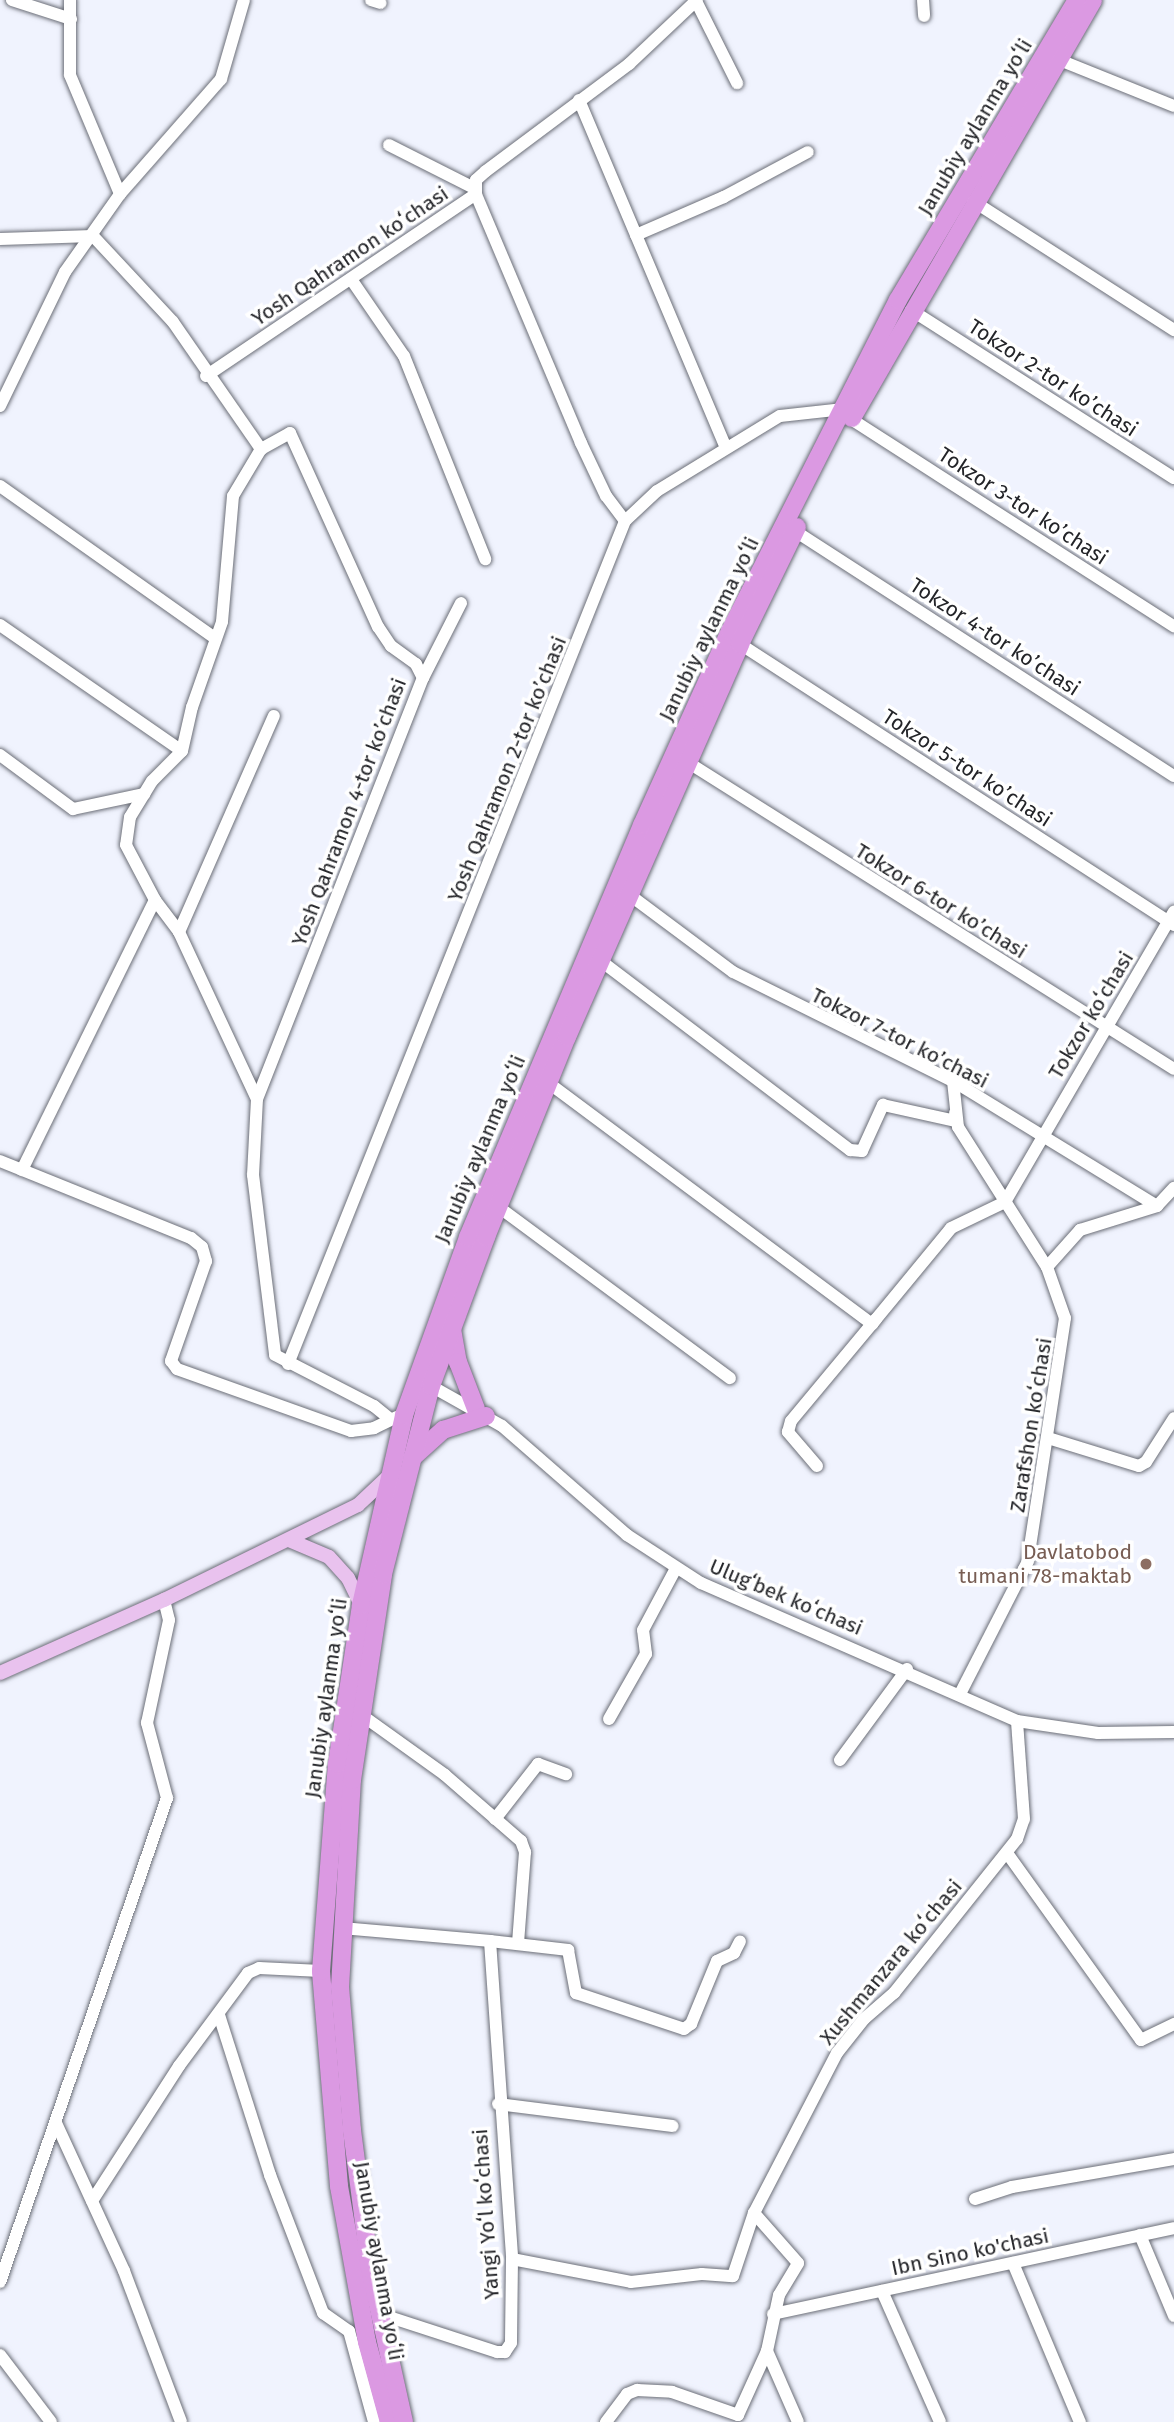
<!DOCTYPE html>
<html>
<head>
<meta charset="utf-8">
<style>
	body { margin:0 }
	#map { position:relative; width:1174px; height:2422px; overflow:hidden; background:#f0f3fe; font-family:"Fira Sans",sans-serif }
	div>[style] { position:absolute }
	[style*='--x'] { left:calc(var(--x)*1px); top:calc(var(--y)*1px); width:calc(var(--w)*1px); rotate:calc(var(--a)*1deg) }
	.roads { filter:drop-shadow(0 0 2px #6b6e77) drop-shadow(0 0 2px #6b6e77) }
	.minor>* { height:12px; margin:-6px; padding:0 6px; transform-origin:6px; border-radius:6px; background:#fff }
	.major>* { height:14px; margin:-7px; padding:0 7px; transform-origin:7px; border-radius:7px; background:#e9c2ee }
	.highway>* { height:18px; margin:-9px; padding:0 9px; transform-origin:9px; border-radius:9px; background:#db99e2 }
	.dots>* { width:19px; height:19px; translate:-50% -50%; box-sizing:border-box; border:4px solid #fff; border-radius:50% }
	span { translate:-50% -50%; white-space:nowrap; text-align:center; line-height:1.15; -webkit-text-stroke:7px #fff; paint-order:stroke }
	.street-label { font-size:21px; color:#232428 }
	.education-label { font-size:21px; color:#785e54 }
	.right { translate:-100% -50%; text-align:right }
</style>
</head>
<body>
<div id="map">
	<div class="roads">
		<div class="minor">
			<i style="--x:12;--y:0;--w:62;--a:17.9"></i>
			<i style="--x:70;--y:0;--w:75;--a:90"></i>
			<i style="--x:70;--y:75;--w:129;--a:67.2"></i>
			<i style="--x:371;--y:0;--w:10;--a:17"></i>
			<i style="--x:923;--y:0;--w:16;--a:86"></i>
			<i style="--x:696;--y:1;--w:92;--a:63.4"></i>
			<i style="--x:1057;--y:59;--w:126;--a:21.9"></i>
			<i style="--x:579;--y:100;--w:376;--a:67.1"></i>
			<i style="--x:389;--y:145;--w:95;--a:26.8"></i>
			<i style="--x:973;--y:201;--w:239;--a:32.7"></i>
			<i style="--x:636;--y:235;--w:96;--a:-23.4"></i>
			<i style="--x:724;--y:197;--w:95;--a:-28.2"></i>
			<i style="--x:0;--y:239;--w:93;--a:-1.8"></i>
			<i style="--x:93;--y:236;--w:117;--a:47.1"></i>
			<i style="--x:173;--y:322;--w:155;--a:55.3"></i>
			<i style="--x:351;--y:279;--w:93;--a:55.5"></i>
			<i style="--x:404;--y:356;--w:219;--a:68.2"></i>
			<i style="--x:911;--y:310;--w:312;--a:32.6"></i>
			<i style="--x:206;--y:376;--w:326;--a:-34"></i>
			<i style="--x:476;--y:194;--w:14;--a:-90"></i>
			<i style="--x:476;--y:180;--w:13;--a:-42"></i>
			<i style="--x:486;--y:171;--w:179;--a:-36.8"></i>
			<i style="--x:629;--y:64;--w:93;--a:-43.3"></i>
			<i style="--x:0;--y:406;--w:149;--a:-64.1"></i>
			<i style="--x:65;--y:272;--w:95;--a:-54.8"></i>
			<i style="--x:120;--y:194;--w:153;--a:-48.7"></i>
			<i style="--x:221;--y:79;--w:82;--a:-73.8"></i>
			<i style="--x:851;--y:419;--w:384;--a:32.7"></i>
			<i style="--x:0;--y:486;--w:263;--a:35.3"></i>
			<i style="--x:625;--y:521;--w:44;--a:-43.2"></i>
			<i style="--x:657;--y:491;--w:144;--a:-31.4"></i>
			<i style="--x:780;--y:416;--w:64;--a:-6.2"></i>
			<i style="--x:795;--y:531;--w:451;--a:32.9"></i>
			<i style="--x:0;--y:625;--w:221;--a:34.7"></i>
			<i style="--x:740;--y:644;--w:517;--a:32.92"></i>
			<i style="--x:423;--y:678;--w:84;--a:-63.1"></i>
			<i style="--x:0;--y:755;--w:91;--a:36.5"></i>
			<i style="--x:73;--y:809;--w:73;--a:-11.9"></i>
			<i style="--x:689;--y:763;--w:573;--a:32.25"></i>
			<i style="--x:631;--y:896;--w:127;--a:36.7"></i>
			<i style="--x:733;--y:972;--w:246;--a:26.4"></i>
			<i style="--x:953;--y:1081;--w:239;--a:31.5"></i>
			<i style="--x:179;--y:932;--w:236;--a:-66.3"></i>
			<i style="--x:601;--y:961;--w:313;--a:37.2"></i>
			<i style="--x:850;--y:1150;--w:12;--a:5"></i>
			<i style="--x:862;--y:1151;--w:51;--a:-65.5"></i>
			<i style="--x:883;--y:1105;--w:75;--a:12.4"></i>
			<i style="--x:956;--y:1121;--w:8;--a:-97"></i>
			<i style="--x:953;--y:1081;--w:46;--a:83.8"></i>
			<i style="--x:958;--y:1127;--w:166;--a:57.6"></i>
			<i style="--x:1047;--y:1267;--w:54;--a:70.6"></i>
			<i style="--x:1065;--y:1318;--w:246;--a:98.7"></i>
			<i style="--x:1028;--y:1561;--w:149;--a:117.1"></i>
			<i style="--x:550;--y:1084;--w:402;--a:36.7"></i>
			<i style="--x:872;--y:1324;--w:124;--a:-50.5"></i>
			<i style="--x:951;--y:1228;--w:60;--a:-25.7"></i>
			<i style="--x:1005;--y:1202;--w:336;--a:-59.8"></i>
			<i style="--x:257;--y:1099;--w:453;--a:-68.5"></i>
			<i style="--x:423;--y:678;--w:16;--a:-117"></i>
			<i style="--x:416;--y:664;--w:31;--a:-144"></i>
			<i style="--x:391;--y:646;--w:23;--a:-124"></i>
			<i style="--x:378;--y:627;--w:213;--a:-114.4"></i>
			<i style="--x:290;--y:433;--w:33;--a:151"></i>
			<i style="--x:261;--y:449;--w:55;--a:120.8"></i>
			<i style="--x:233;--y:496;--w:126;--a:95"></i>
			<i style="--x:222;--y:622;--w:90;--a:109.4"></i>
			<i style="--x:192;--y:707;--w:45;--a:102.8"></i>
			<i style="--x:182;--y:751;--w:42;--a:135"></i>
			<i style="--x:152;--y:781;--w:42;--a:121.4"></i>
			<i style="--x:130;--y:817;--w:28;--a:98"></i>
			<i style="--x:126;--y:845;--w:62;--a:62.2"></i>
			<i style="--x:155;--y:900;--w:40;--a:53"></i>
			<i style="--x:179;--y:932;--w:184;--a:65"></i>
			<i style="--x:257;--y:1099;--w:76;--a:93"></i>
			<i style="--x:253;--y:1175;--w:181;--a:83"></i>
			<i style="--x:275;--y:1355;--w:111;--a:27.3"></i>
			<i style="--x:374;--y:1406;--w:21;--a:39"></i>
			<i style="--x:0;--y:1161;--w:206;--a:22"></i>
			<i style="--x:191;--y:1238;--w:14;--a:39"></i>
			<i style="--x:202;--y:1247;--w:15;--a:74"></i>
			<i style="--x:206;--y:1261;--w:106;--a:109.3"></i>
			<i style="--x:171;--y:1361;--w:10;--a:53"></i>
			<i style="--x:177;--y:1369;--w:185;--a:19.6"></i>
			<i style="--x:351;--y:1431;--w:23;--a:-7"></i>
			<i style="--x:374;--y:1428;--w:25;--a:-26"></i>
			<i style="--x:22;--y:1170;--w:301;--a:-63.8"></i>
			<i style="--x:500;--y:1208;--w:286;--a:36.5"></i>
			<i style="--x:1047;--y:1267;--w:50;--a:-48.3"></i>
			<i style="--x:1080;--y:1230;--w:81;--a:-17.3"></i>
			<i style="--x:1157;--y:1206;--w:25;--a:-47"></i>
			<i style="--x:288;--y:1364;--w:908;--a:-68.21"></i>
			<i style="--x:625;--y:521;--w:31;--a:-127"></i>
			<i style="--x:606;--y:496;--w:59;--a:-115.3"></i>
			<i style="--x:581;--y:443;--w:270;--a:-112.9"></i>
			<i style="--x:431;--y:1386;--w:81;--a:29.4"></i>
			<i style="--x:502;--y:1426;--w:166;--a:41.1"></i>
			<i style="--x:627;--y:1535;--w:88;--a:33"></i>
			<i style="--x:701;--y:1583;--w:345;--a:23.6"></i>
			<i style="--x:1017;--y:1721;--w:82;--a:8.4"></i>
			<i style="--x:1098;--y:1733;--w:76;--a:-0.8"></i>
			<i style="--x:1048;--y:1438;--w:95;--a:17.1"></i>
			<i style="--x:1139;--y:1466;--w:8;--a:-30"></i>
			<i style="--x:1146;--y:1462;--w:52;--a:-57.5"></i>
			<i style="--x:817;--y:1466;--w:45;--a:-130.5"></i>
			<i style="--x:788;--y:1432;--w:11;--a:-75"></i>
			<i style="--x:791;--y:1421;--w:133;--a:-50.2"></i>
			<i style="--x:363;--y:1716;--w:101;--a:35.7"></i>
			<i style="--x:445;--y:1775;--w:101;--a:41"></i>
			<i style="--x:521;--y:1841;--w:12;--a:70"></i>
			<i style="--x:525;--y:1852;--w:90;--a:94.4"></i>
			<i style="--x:609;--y:1719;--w:75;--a:-60.4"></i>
			<i style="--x:646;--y:1654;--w:24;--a:-97"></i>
			<i style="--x:643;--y:1630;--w:68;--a:-61.9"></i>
			<i style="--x:840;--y:1760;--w:113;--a:-53.6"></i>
			<i style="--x:495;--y:1819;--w:70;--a:-52"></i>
			<i style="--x:538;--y:1764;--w:30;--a:20"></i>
			<i style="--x:1007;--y:1853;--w:230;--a:54.4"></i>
			<i style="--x:1141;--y:2040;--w:37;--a:-26"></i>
			<i style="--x:342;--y:1928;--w:149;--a:5"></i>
			<i style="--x:490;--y:1941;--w:319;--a:86"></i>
			<i style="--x:512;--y:2259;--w:84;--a:90.7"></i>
			<i style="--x:511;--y:2343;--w:11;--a:124"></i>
			<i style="--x:505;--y:2352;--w:8;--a:180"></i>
			<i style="--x:497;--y:2352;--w:123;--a:-162"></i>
			<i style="--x:490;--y:1941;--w:79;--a:6.6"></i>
			<i style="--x:568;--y:1950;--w:44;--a:79.5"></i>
			<i style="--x:576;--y:1993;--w:114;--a:18.4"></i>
			<i style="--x:684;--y:2029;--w:9;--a:-36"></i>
			<i style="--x:691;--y:2024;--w:68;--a:-67.6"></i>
			<i style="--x:717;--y:1961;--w:19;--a:-25"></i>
			<i style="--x:734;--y:1953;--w:13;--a:-63"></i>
			<i style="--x:219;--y:2015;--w:168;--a:72.3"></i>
			<i style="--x:270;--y:2175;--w:148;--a:69"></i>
			<i style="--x:323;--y:2313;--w:32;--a:35"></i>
			<i style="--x:349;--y:2331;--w:94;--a:74.6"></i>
			<i style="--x:498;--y:2104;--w:176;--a:7.2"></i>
			<i style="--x:56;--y:2123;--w:163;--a:65.3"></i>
			<i style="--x:124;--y:2271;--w:161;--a:69.3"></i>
			<i style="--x:975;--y:2199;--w:39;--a:-18"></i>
			<i style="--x:1012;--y:2187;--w:164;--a:-9.8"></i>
			<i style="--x:92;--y:2201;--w:161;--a:-57.2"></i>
			<i style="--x:179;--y:2066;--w:116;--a:-53.4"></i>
			<i style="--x:248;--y:1973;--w:12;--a:-24"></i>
			<i style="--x:259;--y:1968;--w:62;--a:2.8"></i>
			<i style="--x:1140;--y:2235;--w:88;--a:67.2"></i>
			<i style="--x:512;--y:2259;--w:121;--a:10.9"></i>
			<i style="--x:631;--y:2282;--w:71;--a:-6.4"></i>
			<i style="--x:702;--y:2274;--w:31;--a:4"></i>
			<i style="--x:733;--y:2276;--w:66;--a:-71.6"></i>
			<i style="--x:754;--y:2213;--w:180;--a:-62.6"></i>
			<i style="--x:837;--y:2053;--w:43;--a:-51.5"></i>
			<i style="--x:864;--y:2019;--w:40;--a:-41"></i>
			<i style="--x:894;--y:1993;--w:197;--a:-51.4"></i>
			<i style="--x:1017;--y:1839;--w:21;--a:-71"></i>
			<i style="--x:1024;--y:1819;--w:98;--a:-94.1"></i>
			<i style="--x:1013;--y:2263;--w:173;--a:67.2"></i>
			<i style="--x:0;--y:2282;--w:512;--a:-70.96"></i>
			<i style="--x:167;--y:1798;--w:78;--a:-104.9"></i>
			<i style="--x:147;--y:1723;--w:105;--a:-77.9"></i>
			<i style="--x:169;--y:1620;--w:21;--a:-104"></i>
			<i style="--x:882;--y:2291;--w:143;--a:66.1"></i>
			<i style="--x:773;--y:2314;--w:410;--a:-12.1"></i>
			<i style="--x:767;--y:2351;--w:77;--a:66.4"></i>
			<i style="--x:0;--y:2355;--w:84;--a:52.7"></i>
			<i style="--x:606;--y:2422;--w:35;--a:-53"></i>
			<i style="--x:627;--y:2394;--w:11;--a:-22"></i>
			<i style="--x:637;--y:2390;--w:35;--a:3"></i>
			<i style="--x:672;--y:2392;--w:70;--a:19.2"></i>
			<i style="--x:738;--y:2415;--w:70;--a:-65.6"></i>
			<i style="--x:767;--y:2351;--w:57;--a:-77.9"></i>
			<i style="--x:779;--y:2295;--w:37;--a:-59"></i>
			<i style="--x:798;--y:2263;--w:67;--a:-131.3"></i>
		</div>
		<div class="major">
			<i style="--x:289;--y:1540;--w:43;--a:23"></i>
			<i style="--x:329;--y:1557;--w:28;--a:48"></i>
			<i style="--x:348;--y:1578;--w:30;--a:64"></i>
			<i style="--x:0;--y:1673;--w:180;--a:-24"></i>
			<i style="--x:164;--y:1600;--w:216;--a:-26.1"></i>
			<i style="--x:358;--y:1505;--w:44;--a:-43.2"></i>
		</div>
		<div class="highway">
			<i style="--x:852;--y:418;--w:482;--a:-60"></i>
			<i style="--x:452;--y:1329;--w:34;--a:80"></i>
			<i style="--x:458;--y:1362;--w:50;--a:69"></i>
			<i style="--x:412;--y:1458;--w:42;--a:-42.1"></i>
			<i style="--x:443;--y:1430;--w:45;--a:-18"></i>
			<i style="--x:389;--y:2422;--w:83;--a:-105.4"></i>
			<i style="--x:367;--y:2342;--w:158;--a:-100.2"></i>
			<i style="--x:339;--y:2186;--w:216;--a:-94.8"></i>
			<i style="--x:321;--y:1971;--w:208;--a:-85.6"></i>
			<i style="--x:337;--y:1764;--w:161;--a:-81.4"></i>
			<i style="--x:361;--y:1605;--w:195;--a:-77.2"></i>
			<i style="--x:404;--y:1415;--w:189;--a:-70.2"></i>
			<i style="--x:468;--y:1237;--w:447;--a:-67.1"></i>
			<i style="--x:642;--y:825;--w:213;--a:-65.6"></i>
			<i style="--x:730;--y:631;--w:371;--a:-63.1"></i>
			<i style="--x:898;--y:300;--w:349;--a:-59.2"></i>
			<i style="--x:404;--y:2422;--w:157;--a:-102.5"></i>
			<i style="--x:370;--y:2269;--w:140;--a:-97.4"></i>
			<i style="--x:352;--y:2130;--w:144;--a:-94.8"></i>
			<i style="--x:340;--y:1987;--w:207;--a:-86.7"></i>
			<i style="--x:352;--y:1780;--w:208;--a:-81.4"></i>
			<i style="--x:383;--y:1574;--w:194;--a:-75.7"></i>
			<i style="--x:431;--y:1386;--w:159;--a:-69.7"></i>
			<i style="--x:486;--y:1237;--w:216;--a:-68"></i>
			<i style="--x:567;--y:1037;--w:429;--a:-66.2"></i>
			<i style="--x:740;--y:644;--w:130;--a:-64"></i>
		</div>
	</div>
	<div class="dots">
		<i style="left:1146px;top:1564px;background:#8d6e63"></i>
	</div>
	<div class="street-label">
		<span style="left:975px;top:127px;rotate:-59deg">Janubiy aylanma yoʻli</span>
		<span style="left:350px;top:256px;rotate:-34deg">Yosh Qahramon koʻchasi</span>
		<span style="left:1053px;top:378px;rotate:33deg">Tokzor 2-tor koʼchasi</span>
		<span style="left:1023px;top:506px;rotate:33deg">Tokzor 3-tor koʼchasi</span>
		<span style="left:709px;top:629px;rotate:-64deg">Janubiy aylanma yoʻli</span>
		<span style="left:995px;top:637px;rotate:33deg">Tokzor 4-tor koʼchasi</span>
		<span style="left:967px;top:768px;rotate:33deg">Tokzor 5-tor koʼchasi</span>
		<span style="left:507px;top:769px;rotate:-68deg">Yosh Qahramon 2-tor koʼchasi</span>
		<span style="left:349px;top:812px;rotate:-69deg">Yosh Qahramon 4-tor koʼchasi</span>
		<span style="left:941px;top:901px;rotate:32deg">Tokzor 6-tor koʼchasi</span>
		<span style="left:1091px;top:1015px;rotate:-59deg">Tokzor koʻchasi</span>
		<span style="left:900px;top:1038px;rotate:27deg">Tokzor 7-tor koʼchasi</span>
		<span style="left:480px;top:1149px;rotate:-67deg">Janubiy aylanma yoʻli</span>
		<span style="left:1031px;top:1425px;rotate:-81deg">Zarafshon koʻchasi</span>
		<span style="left:786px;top:1597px;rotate:23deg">Ulugʻbek koʻchasi</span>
		<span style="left:326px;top:1698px;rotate:-82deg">Janubiy aylanma yoʻli</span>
		<span style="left:891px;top:1962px;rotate:-50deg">Xushmanzara koʻchasi</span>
		<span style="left:486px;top:2214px;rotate:-94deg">Yangi Yoʻl koʻchasi</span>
		<span style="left:970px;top:2252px;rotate:-12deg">Ibn Sino ko'chasi</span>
		<span style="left:379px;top:2261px;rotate:80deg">Janubiy aylanma yoʻli</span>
	</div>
	<div class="education-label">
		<span class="right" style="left:1132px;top:1564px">Davlatobod<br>tumani 78-maktab</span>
	</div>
</div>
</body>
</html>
